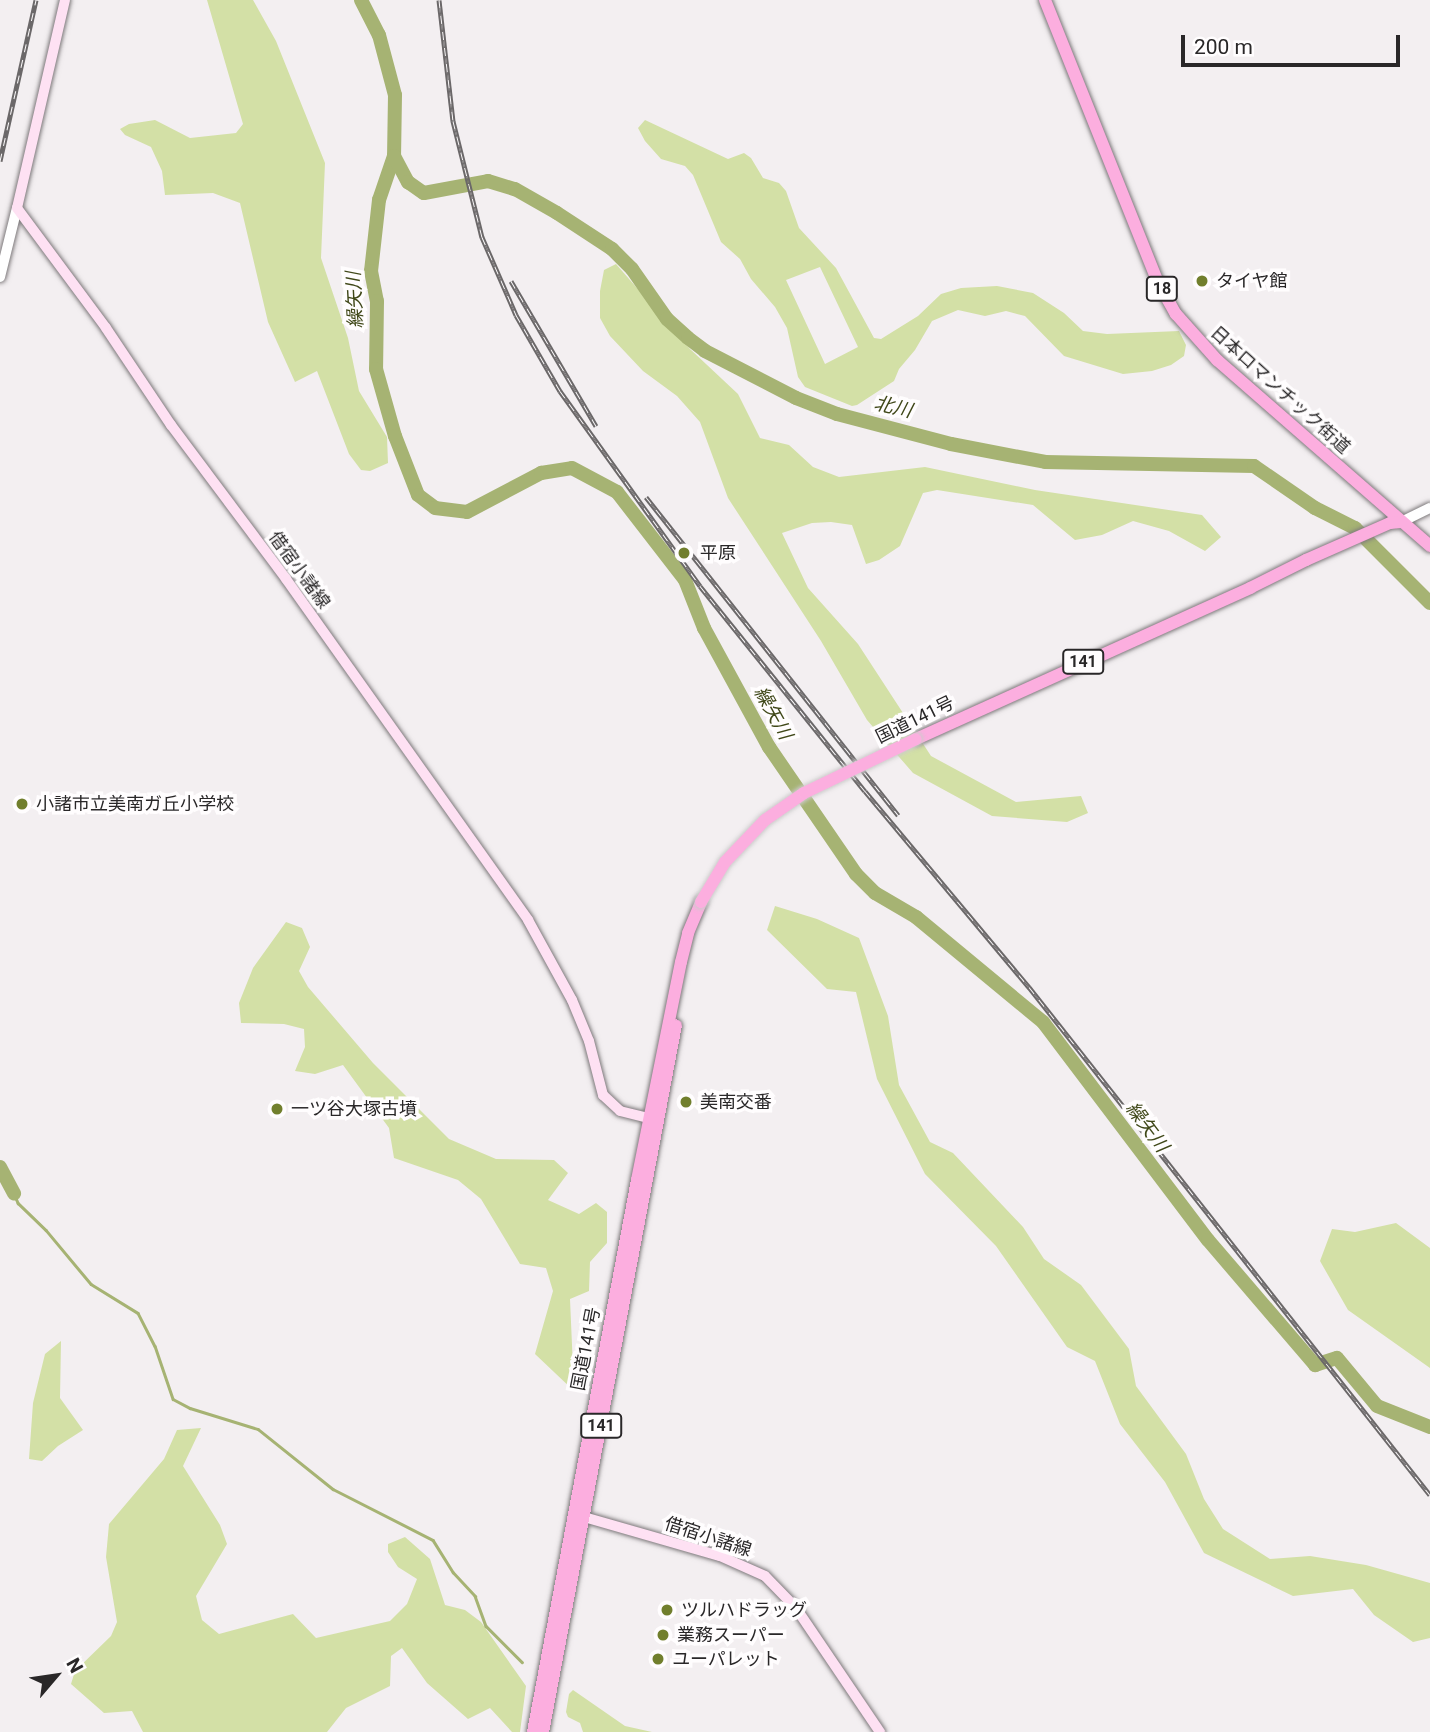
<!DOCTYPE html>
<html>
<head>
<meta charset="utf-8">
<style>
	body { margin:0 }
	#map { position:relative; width:1430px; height:1732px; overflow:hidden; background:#f3eff1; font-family:Roboto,"Noto Sans JP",sans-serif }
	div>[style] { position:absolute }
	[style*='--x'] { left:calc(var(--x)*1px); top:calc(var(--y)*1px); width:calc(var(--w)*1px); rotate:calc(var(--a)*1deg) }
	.green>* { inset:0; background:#d3e0a6 }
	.stream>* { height:2.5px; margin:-1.25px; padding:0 1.25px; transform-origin:1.25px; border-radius:1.25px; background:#a6b373 }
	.river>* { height:14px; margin:-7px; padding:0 7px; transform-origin:7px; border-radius:7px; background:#a6b373 }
	.roads { filter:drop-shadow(0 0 2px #7e7a7c) drop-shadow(0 0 2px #7e7a7c) }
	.tertiary>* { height:10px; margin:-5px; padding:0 5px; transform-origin:5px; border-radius:5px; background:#fff }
	.secondary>* { height:10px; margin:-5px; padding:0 5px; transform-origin:5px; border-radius:5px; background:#fee1f3 }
	.trunk>* { height:12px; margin:-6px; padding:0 6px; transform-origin:6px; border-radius:6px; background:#fcaedf }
	.rail>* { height:5px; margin-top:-2.5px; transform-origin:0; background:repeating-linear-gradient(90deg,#fffdfe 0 8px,#6b6869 0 16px); box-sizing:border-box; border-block:2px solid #6b6869 }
	.bridges { filter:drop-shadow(0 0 2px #cccbcb) drop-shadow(0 0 2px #cccbcb) }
	.trunk-bridge>* { height:12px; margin:-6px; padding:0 6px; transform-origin:6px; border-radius:6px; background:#fcaedf }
	.dots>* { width:19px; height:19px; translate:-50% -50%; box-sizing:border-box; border:4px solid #fffdfe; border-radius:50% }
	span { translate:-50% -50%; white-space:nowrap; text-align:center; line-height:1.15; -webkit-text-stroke:7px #fffdfe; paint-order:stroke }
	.shield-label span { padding:2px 5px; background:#fffdfe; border:2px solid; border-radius:5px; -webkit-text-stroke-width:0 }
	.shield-label { font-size:16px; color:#292728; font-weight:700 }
	.poi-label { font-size:18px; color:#292728 }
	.left { translate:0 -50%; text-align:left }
	.street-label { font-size:18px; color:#292728 }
	.water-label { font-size:19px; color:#404819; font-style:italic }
	.north { position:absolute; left:21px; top:1641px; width:70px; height:70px; -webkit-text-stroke:5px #fffdfe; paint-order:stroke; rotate:61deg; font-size:19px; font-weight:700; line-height:28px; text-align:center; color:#292728 }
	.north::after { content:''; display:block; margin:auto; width:24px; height:32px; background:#292728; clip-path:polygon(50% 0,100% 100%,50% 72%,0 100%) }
	.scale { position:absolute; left:1181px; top:35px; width:219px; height:32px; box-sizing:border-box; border:4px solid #292728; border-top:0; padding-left:9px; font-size:21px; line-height:24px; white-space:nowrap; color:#292728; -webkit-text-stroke:5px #fffdfe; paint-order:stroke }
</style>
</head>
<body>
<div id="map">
	<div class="green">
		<i style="clip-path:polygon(207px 0,253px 0,276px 41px,325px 163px,321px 258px,348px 338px,359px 391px,387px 437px,388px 463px,370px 471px,361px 470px,349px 454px,317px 371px,295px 382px,268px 322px,240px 203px,213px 193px,165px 195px,162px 171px,151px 147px,125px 135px,120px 129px,129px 124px,155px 120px,190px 138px,236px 133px,243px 124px)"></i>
		<i style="clip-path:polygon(evenodd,645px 120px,728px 159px,744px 153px,751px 158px,763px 178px,779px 183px,786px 191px,799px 228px,836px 268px,874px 338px,881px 339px,918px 316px,941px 294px,961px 288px,997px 286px,1033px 293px,1064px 313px,1083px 331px,1107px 334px,1179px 331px,1186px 345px,1184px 356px,1171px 365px,1152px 371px,1123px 374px,1064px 356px,1025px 316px,1006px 311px,985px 316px,958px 310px,932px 321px,915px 350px,899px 369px,894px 381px,857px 405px,852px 406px,805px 387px,798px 377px,787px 328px,775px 307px,751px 279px,740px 259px,721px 242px,693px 175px,685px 166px,661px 159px,645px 141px,638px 128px,645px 120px,820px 267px,858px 347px,825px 364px,786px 280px,820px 267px)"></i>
		<i style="clip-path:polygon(616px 264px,690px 349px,738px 394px,760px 438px,789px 445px,813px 467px,839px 477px,925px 467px,1035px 490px,1202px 515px,1221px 537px,1205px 551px,1169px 531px,1133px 521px,1102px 535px,1075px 540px,1033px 505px,937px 490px,923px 493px,900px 546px,879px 560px,866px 564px,852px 525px,831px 522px,812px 523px,782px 533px,808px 588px,858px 644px,931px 756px,1016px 802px,1081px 796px,1088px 813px,1067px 822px,992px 816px,913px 773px,867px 720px,821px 641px,728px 498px,700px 422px,677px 396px,643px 371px,610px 336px,600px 318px,600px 291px,604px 270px)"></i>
		<i style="clip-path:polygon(775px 906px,817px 919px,859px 938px,888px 1016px,899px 1085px,930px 1142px,953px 1153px,1023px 1227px,1044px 1259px,1081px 1285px,1129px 1349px,1136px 1386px,1186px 1454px,1204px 1499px,1223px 1529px,1270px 1559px,1310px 1556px,1366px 1565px,1430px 1583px,1430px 1638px,1413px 1642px,1374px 1615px,1353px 1589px,1293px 1596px,1204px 1553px,1165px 1482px,1120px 1424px,1095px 1361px,1067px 1347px,996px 1246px,925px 1174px,877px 1079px,856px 992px,827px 989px,767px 930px)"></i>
		<i style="clip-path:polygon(286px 922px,302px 928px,310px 947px,299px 971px,308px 987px,373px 1063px,449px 1139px,496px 1159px,554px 1160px,568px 1173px,548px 1200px,579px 1214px,596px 1203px,607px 1212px,607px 1243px,590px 1262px,589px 1291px,570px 1299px,574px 1391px,535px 1354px,553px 1291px,546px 1268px,520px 1264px,481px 1199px,458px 1180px,394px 1158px,389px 1128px,343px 1065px,315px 1074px,295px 1071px,305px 1047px,304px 1029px,284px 1024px,241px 1023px,239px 1003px,253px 968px)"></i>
		<i style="clip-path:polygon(1396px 1223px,1430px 1248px,1430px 1368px,1348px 1310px,1320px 1261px,1332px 1229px,1355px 1232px)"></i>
		<i style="clip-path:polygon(61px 1341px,60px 1398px,83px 1430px,58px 1446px,42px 1461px,29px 1459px,33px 1403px,45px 1354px)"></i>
		<i style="clip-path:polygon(201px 1428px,183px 1466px,220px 1525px,227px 1544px,196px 1596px,202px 1620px,219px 1634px,293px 1614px,316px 1638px,390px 1621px,407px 1604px,417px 1579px,398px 1567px,388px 1552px,388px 1544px,405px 1537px,430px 1559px,445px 1605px,465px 1610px,481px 1622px,526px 1686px,520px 1732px,512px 1732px,490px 1708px,468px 1719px,427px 1683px,402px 1648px,391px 1656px,390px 1686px,346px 1708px,327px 1732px,143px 1732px,132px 1711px,104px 1713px,71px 1684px,75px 1671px,111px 1636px,117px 1622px,106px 1557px,109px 1524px,164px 1459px,177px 1430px)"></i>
		<i style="clip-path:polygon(573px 1690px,625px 1726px,652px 1732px,583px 1732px,580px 1723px,568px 1717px,566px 1712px,569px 1694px)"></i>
	</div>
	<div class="stream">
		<i style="--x:14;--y:1193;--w:11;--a:68"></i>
		<i style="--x:18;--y:1203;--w:39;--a:44"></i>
		<i style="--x:46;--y:1230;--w:70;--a:50.2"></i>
		<i style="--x:91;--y:1284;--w:55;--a:31.7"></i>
		<i style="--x:138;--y:1313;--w:37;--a:63"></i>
		<i style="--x:155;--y:1346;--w:56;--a:71.2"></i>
		<i style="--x:173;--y:1399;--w:19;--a:28"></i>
		<i style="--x:190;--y:1408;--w:71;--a:17.2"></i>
		<i style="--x:258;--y:1429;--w:96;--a:38.7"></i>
		<i style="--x:333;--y:1489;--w:112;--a:27"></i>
		<i style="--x:433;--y:1540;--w:38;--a:58"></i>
		<i style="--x:453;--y:1572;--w:33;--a:47"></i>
		<i style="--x:475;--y:1596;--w:32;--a:70"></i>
		<i style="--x:486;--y:1626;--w:51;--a:45"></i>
	</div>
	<div class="river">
		<i style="--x:361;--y:0;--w:39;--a:63"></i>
		<i style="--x:379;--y:35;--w:62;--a:75.1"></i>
		<i style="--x:395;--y:95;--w:61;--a:90.9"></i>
		<i style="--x:394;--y:156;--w:46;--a:108.8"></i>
		<i style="--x:379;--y:200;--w:71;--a:96.4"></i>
		<i style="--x:371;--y:271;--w:31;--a:79"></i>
		<i style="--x:377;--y:301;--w:68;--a:90.8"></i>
		<i style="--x:376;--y:369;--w:70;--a:74.2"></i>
		<i style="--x:395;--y:436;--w:63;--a:68.7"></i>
		<i style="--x:418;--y:495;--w:21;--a:37"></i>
		<i style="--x:435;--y:508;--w:32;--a:7"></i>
		<i style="--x:467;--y:512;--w:84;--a:-27.8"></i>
		<i style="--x:541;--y:473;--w:31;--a:-9"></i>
		<i style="--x:572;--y:468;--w:51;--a:28.1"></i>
		<i style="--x:617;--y:492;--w:111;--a:52.3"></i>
		<i style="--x:685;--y:580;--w:52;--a:68.4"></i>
		<i style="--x:704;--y:628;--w:136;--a:61.4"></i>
		<i style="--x:769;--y:747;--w:154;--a:55.6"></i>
		<i style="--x:856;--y:874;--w:27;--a:45"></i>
		<i style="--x:875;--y:893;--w:48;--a:30.3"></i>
		<i style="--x:916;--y:917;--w:165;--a:39.6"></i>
		<i style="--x:1043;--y:1022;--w:273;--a:52.9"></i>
		<i style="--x:1208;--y:1240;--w:165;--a:49.4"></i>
		<i style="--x:1315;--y:1365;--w:23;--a:-18"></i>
		<i style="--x:1337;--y:1358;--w:62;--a:50.2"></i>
		<i style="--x:1377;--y:1406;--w:57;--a:21.6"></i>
		<i style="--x:394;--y:156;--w:30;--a:62"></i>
		<i style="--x:408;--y:182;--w:19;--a:35"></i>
		<i style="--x:424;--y:193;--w:65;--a:-10.6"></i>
		<i style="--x:488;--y:181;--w:28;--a:17"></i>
		<i style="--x:515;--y:189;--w:48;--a:29.7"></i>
		<i style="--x:557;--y:213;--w:66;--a:33.2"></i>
		<i style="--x:612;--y:249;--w:28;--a:45"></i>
		<i style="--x:632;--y:269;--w:61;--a:55"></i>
		<i style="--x:667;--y:319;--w:28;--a:42"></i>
		<i style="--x:688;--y:338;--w:21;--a:37"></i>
		<i style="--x:705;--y:351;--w:102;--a:27.3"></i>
		<i style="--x:796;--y:398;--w:44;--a:21.3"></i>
		<i style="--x:837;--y:414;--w:118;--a:14.7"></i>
		<i style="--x:951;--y:444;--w:96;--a:10.8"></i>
		<i style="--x:1045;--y:462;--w:209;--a:1.1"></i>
		<i style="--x:1254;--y:466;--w:74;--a:34.5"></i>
		<i style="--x:1315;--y:508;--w:45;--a:26.6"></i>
		<i style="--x:1355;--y:528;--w:106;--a:45"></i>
		<i style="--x:0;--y:1167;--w:30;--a:62"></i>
	</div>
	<div class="roads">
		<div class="tertiary">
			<i style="--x:0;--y:277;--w:71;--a:-76.2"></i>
			<i style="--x:1401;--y:522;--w:32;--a:-26"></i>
		</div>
		<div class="secondary">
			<i style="--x:65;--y:0;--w:213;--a:103"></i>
			<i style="--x:17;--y:208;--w:149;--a:53.4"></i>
			<i style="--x:106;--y:328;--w:117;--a:56.2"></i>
			<i style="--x:171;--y:425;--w:192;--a:53.2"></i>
			<i style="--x:286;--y:579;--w:418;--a:54.6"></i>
			<i style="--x:528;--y:920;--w:91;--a:61.2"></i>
			<i style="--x:572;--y:1000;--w:44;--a:67.5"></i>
			<i style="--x:589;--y:1041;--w:56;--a:75.5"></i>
			<i style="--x:603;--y:1095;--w:23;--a:43"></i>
			<i style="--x:620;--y:1111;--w:38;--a:14"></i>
			<i style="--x:577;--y:1515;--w:149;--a:16"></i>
			<i style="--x:720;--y:1556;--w:49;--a:24"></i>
			<i style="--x:765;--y:1576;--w:45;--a:45.9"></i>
			<i style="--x:796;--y:1608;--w:150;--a:55.9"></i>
		</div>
		<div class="trunk">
			<i style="--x:1045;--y:0;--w:304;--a:68.2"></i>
			<i style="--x:1158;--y:282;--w:37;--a:61"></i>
			<i style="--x:1176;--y:314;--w:62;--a:48.3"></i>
			<i style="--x:1217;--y:360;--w:283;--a:41.1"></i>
			<i style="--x:916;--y:739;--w:367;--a:-24.3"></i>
			<i style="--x:1250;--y:588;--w:63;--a:-26.6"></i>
			<i style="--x:1306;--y:560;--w:92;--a:-23.8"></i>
			<i style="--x:1390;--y:523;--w:11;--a:-5"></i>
			<i style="--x:533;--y:1732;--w:562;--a:-79.33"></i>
			<i style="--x:637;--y:1180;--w:222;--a:-78.6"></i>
			<i style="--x:681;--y:962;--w:30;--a:-76"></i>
			<i style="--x:688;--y:933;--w:34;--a:-67"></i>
			<i style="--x:543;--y:1732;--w:719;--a:-79.35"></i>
		</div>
	</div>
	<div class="rail">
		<i style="--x:439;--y:0;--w:122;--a:83.4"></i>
		<i style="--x:453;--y:121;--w:120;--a:76"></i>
		<i style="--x:482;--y:237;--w:85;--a:66.4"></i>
		<i style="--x:516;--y:315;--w:88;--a:59.9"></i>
		<i style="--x:560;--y:391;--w:240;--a:54.3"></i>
		<i style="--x:700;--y:586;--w:263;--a:51.2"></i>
		<i style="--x:865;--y:791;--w:256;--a:50.1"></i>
		<i style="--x:1029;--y:987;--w:647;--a:51.71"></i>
		<i style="--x:0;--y:161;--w:165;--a:-77.4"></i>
		<i style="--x:511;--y:281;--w:168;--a:59.6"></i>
		<i style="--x:646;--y:497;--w:406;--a:51.6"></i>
	</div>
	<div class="bridges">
		<div class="trunk-bridge">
			<i style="--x:701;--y:902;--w:47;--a:-59"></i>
			<i style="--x:725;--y:862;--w:58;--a:-46.4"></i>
			<i style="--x:765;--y:820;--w:47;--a:-34.7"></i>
			<i style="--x:804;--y:793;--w:124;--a:-25.7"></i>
		</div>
	</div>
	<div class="dots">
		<i style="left:1202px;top:281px;background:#717f2d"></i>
		<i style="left:684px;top:553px;background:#717f2d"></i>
		<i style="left:22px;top:804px;background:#717f2d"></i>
		<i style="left:686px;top:1102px;background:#717f2d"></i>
		<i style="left:277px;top:1109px;background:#717f2d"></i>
		<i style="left:667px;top:1610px;background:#717f2d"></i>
		<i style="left:663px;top:1635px;background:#717f2d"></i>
		<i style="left:658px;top:1659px;background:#717f2d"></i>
	</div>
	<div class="shield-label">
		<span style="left:1162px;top:289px">18</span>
		<span style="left:1083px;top:662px">141</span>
		<span style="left:601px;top:1426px">141</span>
	</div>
	<div class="poi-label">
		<span class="left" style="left:1216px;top:281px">タイヤ館</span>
		<span class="left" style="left:700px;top:553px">平原</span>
		<span class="left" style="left:36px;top:804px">小諸市立美南ガ丘小学校</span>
		<span class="left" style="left:700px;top:1102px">美南交番</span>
		<span class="left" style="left:291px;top:1109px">一ツ谷大塚古墳</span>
		<span class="left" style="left:681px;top:1610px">ツルハドラッグ</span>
		<span class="left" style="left:677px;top:1635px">業務スーパー</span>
		<span class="left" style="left:672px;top:1659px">ユーパレット</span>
	</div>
	<div class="street-label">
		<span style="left:1280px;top:390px;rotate:42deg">日本ロマンチック街道</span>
		<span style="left:299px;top:570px;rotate:54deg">借宿小諸線</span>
		<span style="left:915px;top:720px;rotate:-26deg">国道141号</span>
		<span style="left:586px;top:1349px;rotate:-79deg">国道141号</span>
		<span style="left:708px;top:1537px;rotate:18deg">借宿小諸線</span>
	</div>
	<div class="water-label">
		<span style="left:355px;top:300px;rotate:-93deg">繰矢川</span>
		<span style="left:893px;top:407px;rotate:13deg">北川</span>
		<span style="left:773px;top:713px;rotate:61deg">繰矢川</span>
		<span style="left:1147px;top:1127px;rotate:53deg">繰矢川</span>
	</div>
	<div class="north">N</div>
	<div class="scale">200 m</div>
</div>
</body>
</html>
